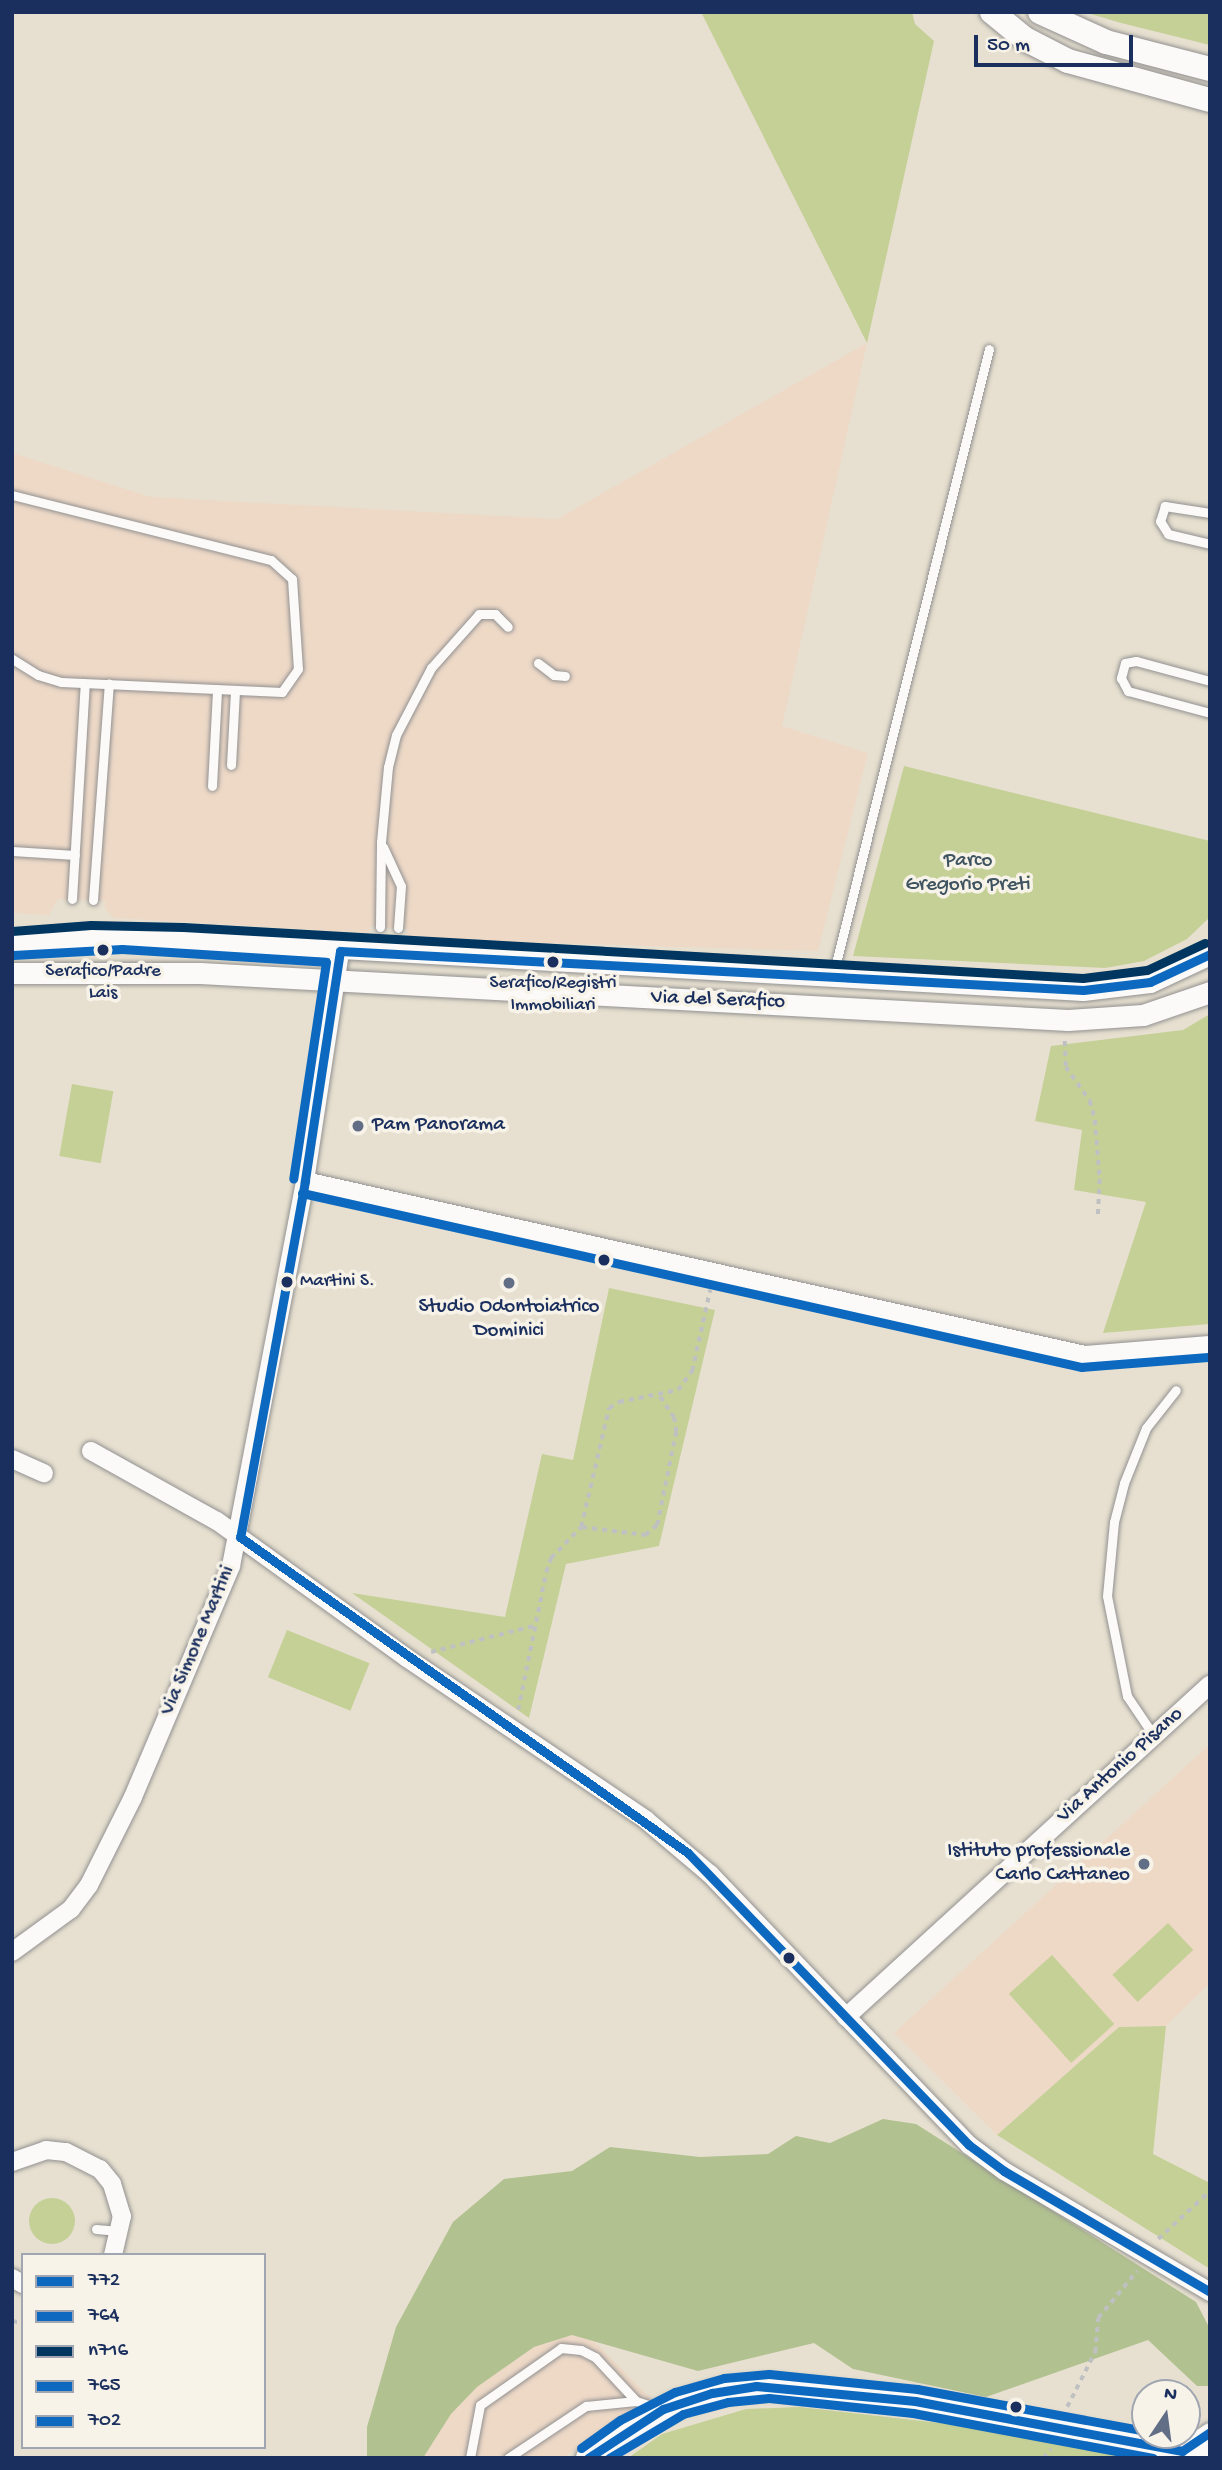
<!DOCTYPE html>
<html>
<head>
<meta charset="utf-8">
<style>
	body { margin:0 }
	#map { position:relative; width:1222px; height:2470px; overflow:hidden; background:#e7e0d0; font-family:"Gochi Hand",sans-serif }
	div>[style] { position:absolute }
	[style*='--x'] { left:calc(var(--x)*1px); top:calc(var(--y)*1px); width:calc(var(--w)*1px); rotate:calc(var(--a)*1deg) }
	.built>* { inset:0; background:#eed9c7 }
	.green>* { inset:0; background:#c5d097; transform-origin:0 0 }
	.round { border-radius:50% }
	.forest>* { inset:0; background:#b2c190 }
	.path>* { height:3.5px; margin-top:-1.75px; transform-origin:0; background:repeating-linear-gradient(90deg,#bfc0c2 0 5px,transparent 0 10px) }
	.roads { filter:drop-shadow(0 0 2px #929191) drop-shadow(0 0 2px #929191) }
	.service>* { height:9px; margin:-4.5px; padding:0 4.5px; transform-origin:4.5px; border-radius:4.5px; background:#fbfaf8 }
	.minor>* { height:18px; margin:-9px; padding:0 9px; transform-origin:9px; border-radius:9px; background:#fbfaf8 }
	.tertiary>* { height:21px; margin:-10.5px; padding:0 10.5px; transform-origin:10.5px; border-radius:10.5px; background:#fbfaf8 }
	.secondary>* { height:24px; margin:-12px; padding:0 12px; transform-origin:12px; border-radius:12px; background:#fbfaf8 }
	.bus-1>* { height:9px; margin:-4.5px; padding:0 4.5px; transform-origin:4.5px; border-radius:4.5px; background:#0c69bf }
	.bus-2>* { height:9px; margin:-4.5px; padding:0 4.5px; transform-origin:4.5px; border-radius:4.5px; background:#0c69bf }
	.bus-3>* { height:9px; margin:-4.5px; padding:0 4.5px; transform-origin:4.5px; border-radius:4.5px; background:#00365f }
	.bus-4>* { height:9px; margin:-4.5px; padding:0 4.5px; transform-origin:4.5px; border-radius:4.5px; background:#0c69bf }
	.bus-5>* { height:9px; margin:-4.5px; padding:0 4.5px; transform-origin:4.5px; border-radius:4.5px; background:#0c69bf }
	.dots>* { width:19px; height:19px; translate:-50% -50%; box-sizing:border-box; border:4px solid #f7f3e8; border-radius:50% }
	span { translate:-50% -50%; white-space:nowrap; text-align:center; line-height:1.15; -webkit-text-stroke:7px #f7f3e8; paint-order:stroke }
	.bus-label { font-size:19px; color:#1b2f5e }
	.left { translate:0 -50%; text-align:left }
	.park-label { font-size:21px; color:#3f5460 }
	.street-label { font-size:21px; color:#1b2f5e }
	.poi-label { font-size:21px; color:#1b2f5e }
	.right { translate:-100% -50%; text-align:right }
	.frame { position:absolute; inset:0; border:14px solid #1b2f5e; pointer-events:none }
	.legend { position:absolute; left:21px; top:2253px; width:245px; height:196px; box-sizing:border-box; background:#f7f3e8; border:2px solid #9fa5b1; margin:0; padding:9px 12px; list-style:none; font-size:21px; color:#1b2f5e }
	.legend li { display:flex; align-items:center; gap:14px; height:35px }
	.legend b { width:35px; border:2px solid #9fa5b1 }
	.north { position:absolute; left:1131px; top:2379px; width:70px; height:70px; box-sizing:border-box; background:#f7f3e8; border:2px solid #9fa5b1; border-radius:50%; rotate:13deg; font-size:19px; font-weight:700; line-height:28px; text-align:center; color:#1b2f5e }
	.north::after { content:''; display:block; margin:auto; width:24px; height:32px; background:#626d86; clip-path:polygon(50% 0,100% 100%,50% 72%,0 100%) }
	.scale { position:absolute; left:974px; top:35px; width:159px; height:32px; box-sizing:border-box; border:4px solid #1b2f5e; border-top:0; padding-left:9px; font-size:21px; line-height:24px; white-space:nowrap; color:#1b2f5e; -webkit-text-stroke:5px #f7f3e8; paint-order:stroke }
</style>
</head>
<body>
<div id="map">
	<div class="built">
		<i style="clip-path:polygon(867px 343px,782px 726px,868px 753px,818px 951px,481px 941px,407px 936px,407px 929px,370px 926px,369px 933px,114px 918px,105px 909px,105px 901px,93px 900px,58px 899px,49px 915px,12px 913px,12px 453px,151px 497px,557px 519px)"></i>
		<i style="clip-path:polygon(1210px 1744px,1210px 1983px,1166px 2026px,1119px 2027px,997px 2135px,894px 2033px)"></i>
		<i style="clip-path:polygon(572px 2335px,595px 2342px,651px 2399px,563px 2458px,423px 2458px,451px 2414px,477px 2387px,534px 2347px)"></i>
	</div>
	<div class="green">
		<i style="clip-path:polygon(701px 12px,912px 12px,915px 24px,934px 41px,867px 343px)"></i>
		<i style="clip-path:polygon(1084px 12px,1210px 12px,1210px 45px,1121px 23px)"></i>
		<i style="clip-path:polygon(904px 766px,1210px 841px,1210px 917px,1187px 939px,1144px 961px,1105px 968px,853px 956px)"></i>
		<i style="clip-path:polygon(1210px 1014px,1210px 1324px,1103px 1333px,1146px 1202px,1074px 1190px,1082px 1130px,1035px 1121px,1051px 1046px,1183px 1030px)"></i>
		<i style="left:72px;top:1084px;width:42px;height:73px;rotate:10deg"></i>
		<i style="clip-path:polygon(609px 1288px,715px 1310px,659px 1546px,566px 1564px,529px 1718px,352px 1593px,505px 1617px,542px 1454px,573px 1460px)"></i>
		<i style="left:287px;top:1630px;width:89px;height:51px;rotate:22deg"></i>
		<i style="left:1168px;top:1923px;width:37px;height:76px;rotate:47deg"></i>
		<i style="left:1052px;top:1955px;width:93px;height:58px;rotate:48deg"></i>
		<i style="clip-path:polygon(1166px 2026px,1153px 2154px,1210px 2183px,1210px 2269px,997px 2135px,1119px 2027px)"></i>
		<i class="round" style="left:29px;top:2198px;width:46px;height:46px"></i>
		<i style="clip-path:polygon(799px 2407px,957px 2425px,1133px 2458px,628px 2458px,662px 2434px,746px 2409px)"></i>
	</div>
	<div class="forest">
		<i style="clip-path:polygon(883px 2119px,916px 2124px,1196px 2302px,1210px 2329px,1210px 2386px,1197px 2386px,1148px 2340px,986px 2397px,853px 2369px,814px 2343px,698px 2371px,572px 2335px,534px 2347px,477px 2387px,451px 2414px,423px 2458px,367px 2458px,367px 2427px,396px 2327px,453px 2222px,504px 2179px,572px 2171px,610px 2147px,700px 2157px,768px 2154px,796px 2136px,830px 2143px)"></i>
	</div>
	<div class="path">
		<i style="--x:1065;--y:1041;--w:26;--a:88"></i>
		<i style="--x:1066;--y:1067;--w:42;--a:54.8"></i>
		<i style="--x:1090;--y:1101;--w:20;--a:75"></i>
		<i style="--x:1095;--y:1120;--w:59;--a:85.2"></i>
		<i style="--x:1100;--y:1179;--w:39;--a:93"></i>
		<i style="--x:582;--y:1527;--w:64;--a:7.2"></i>
		<i style="--x:645;--y:1535;--w:16;--a:-40"></i>
		<i style="--x:657;--y:1525;--w:95;--a:-78.5"></i>
		<i style="--x:676;--y:1432;--w:14;--a:-98"></i>
		<i style="--x:674;--y:1418;--w:27;--a:-124"></i>
		<i style="--x:431;--y:1652;--w:106;--a:-14.2"></i>
		<i style="--x:518;--y:1710;--w:141;--a:-78.5"></i>
		<i style="--x:546;--y:1572;--w:15;--a:-70"></i>
		<i style="--x:551;--y:1558;--w:43;--a:-45.9"></i>
		<i style="--x:581;--y:1527;--w:122;--a:-76.8"></i>
		<i style="--x:609;--y:1408;--w:12;--a:-31"></i>
		<i style="--x:619;--y:1402;--w:60;--a:-11.5"></i>
		<i style="--x:678;--y:1390;--w:24;--a:-54"></i>
		<i style="--x:692;--y:1371;--w:83;--a:-77.5"></i>
		<i style="--x:1158;--y:2239;--w:71;--a:-42.7"></i>
		<i style="--x:12;--y:2321;--w:11;--a:10"></i>
		<i style="--x:1067;--y:2407;--w:62;--a:-63"></i>
		<i style="--x:1095;--y:2352;--w:34;--a:-85"></i>
		<i style="--x:1098;--y:2318;--w:61;--a:-50.3"></i>
		<i style="--x:1043;--y:2458;--w:12;--a:-48"></i>
	</div>
	<div class="roads">
		<div class="service">
			<i style="--x:12;--y:495;--w:267;--a:14.1"></i>
			<i style="--x:271;--y:560;--w:28;--a:42"></i>
			<i style="--x:292;--y:579;--w:90;--a:86.2"></i>
			<i style="--x:298;--y:669;--w:28;--a:125"></i>
			<i style="--x:282;--y:692;--w:221;--a:-177.4"></i>
			<i style="--x:61;--y:682;--w:24;--a:-163"></i>
			<i style="--x:38;--y:675;--w:31;--a:-148"></i>
			<i style="--x:1210;--y:513;--w:46;--a:-171.2"></i>
			<i style="--x:1165;--y:506;--w:16;--a:108"></i>
			<i style="--x:1160;--y:521;--w:15;--a:58"></i>
			<i style="--x:1168;--y:534;--w:43;--a:13.4"></i>
			<i style="--x:538;--y:663;--w:20;--a:37"></i>
			<i style="--x:554;--y:675;--w:11;--a:5"></i>
			<i style="--x:1210;--y:681;--w:77;--a:-164.9"></i>
			<i style="--x:1136;--y:661;--w:11;--a:170"></i>
			<i style="--x:1125;--y:663;--w:16;--a:105"></i>
			<i style="--x:1121;--y:678;--w:15;--a:62"></i>
			<i style="--x:1128;--y:691;--w:85;--a:15"></i>
			<i style="--x:231;--y:765;--w:75;--a:-86.9"></i>
			<i style="--x:212;--y:786;--w:97;--a:-87"></i>
			<i style="--x:383;--y:847;--w:43;--a:65.2"></i>
			<i style="--x:401;--y:886;--w:42;--a:94.1"></i>
			<i style="--x:12;--y:851;--w:63;--a:3.6"></i>
			<i style="--x:72;--y:899;--w:216;--a:-86.6"></i>
			<i style="--x:93;--y:900;--w:217;--a:-85.8"></i>
			<i style="--x:380;--y:927;--w:85;--a:-89.3"></i>
			<i style="--x:381;--y:842;--w:75;--a:-84.7"></i>
			<i style="--x:388;--y:767;--w:33;--a:-76"></i>
			<i style="--x:396;--y:735;--w:76;--a:-62.4"></i>
			<i style="--x:431;--y:668;--w:72;--a:-48.4"></i>
			<i style="--x:479;--y:614;--w:16;--a:0"></i>
			<i style="--x:495;--y:614;--w:18;--a:45"></i>
			<i style="--x:833;--y:975;--w:645;--a:-76.01"></i>
			<i style="--x:1154;--y:1736;--w:48;--a:-124"></i>
			<i style="--x:1127;--y:1696;--w:102;--a:-101.3"></i>
			<i style="--x:1107;--y:1596;--w:74;--a:-84.6"></i>
			<i style="--x:1114;--y:1522;--w:40;--a:-75.6"></i>
			<i style="--x:1124;--y:1483;--w:59;--a:-68.2"></i>
			<i style="--x:1146;--y:1428;--w:48;--a:-51.7"></i>
			<i style="--x:96;--y:2229;--w:23;--a:5"></i>
			<i style="--x:470;--y:2458;--w:54;--a:-79.3"></i>
			<i style="--x:480;--y:2405;--w:99;--a:-35.1"></i>
			<i style="--x:561;--y:2348;--w:20;--a:6"></i>
			<i style="--x:581;--y:2350;--w:16;--a:27"></i>
			<i style="--x:595;--y:2357;--w:60;--a:47"></i>
			<i style="--x:508;--y:2458;--w:94;--a:-33.7"></i>
			<i style="--x:586;--y:2406;--w:50;--a:-5.7"></i>
			<i style="--x:636;--y:2401;--w:23;--a:18"></i>
		</div>
		<div class="minor">
			<i style="--x:305;--y:1181;--w:799;--a:12.58"></i>
			<i style="--x:1085;--y:1355;--w:125;--a:-4.6"></i>
			<i style="--x:91;--y:1451;--w:144;--a:29.1"></i>
			<i style="--x:217;--y:1521;--w:234;--a:35.8"></i>
			<i style="--x:407;--y:1658;--w:289;--a:34.1"></i>
			<i style="--x:646;--y:1820;--w:84;--a:40.2"></i>
			<i style="--x:710;--y:1874;--w:375;--a:46.3"></i>
			<i style="--x:969;--y:2145;--w:44;--a:36.6"></i>
			<i style="--x:1004;--y:2171;--w:239;--a:30.4"></i>
			<i style="--x:12;--y:1459;--w:35;--a:24"></i>
			<i style="--x:12;--y:1952;--w:73;--a:-36.1"></i>
			<i style="--x:71;--y:1909;--w:30;--a:-53"></i>
			<i style="--x:89;--y:1885;--w:98;--a:-63.4"></i>
			<i style="--x:133;--y:1797;--w:251;--a:-67"></i>
			<i style="--x:231;--y:1566;--w:392;--a:-79.1"></i>
			<i style="--x:305;--y:1181;--w:233;--a:-81.3"></i>
			<i style="--x:846;--y:2017;--w:493;--a:-42.4"></i>
			<i style="--x:12;--y:2162;--w:36;--a:-19"></i>
			<i style="--x:46;--y:2150;--w:20;--a:6"></i>
			<i style="--x:66;--y:2152;--w:38;--a:27"></i>
			<i style="--x:100;--y:2169;--w:19;--a:51"></i>
			<i style="--x:112;--y:2184;--w:34;--a:73"></i>
			<i style="--x:122;--y:2216;--w:40;--a:103"></i>
			<i style="--x:12;--y:2278;--w:13;--a:29"></i>
			<i style="--x:1182;--y:2451;--w:34;--a:-34"></i>
		</div>
		<div class="tertiary">
			<i style="--x:12;--y:943;--w:79;--a:-4.3"></i>
			<i style="--x:91;--y:937;--w:91;--a:1.3"></i>
			<i style="--x:182;--y:939;--w:902;--a:3.24"></i>
			<i style="--x:1083;--y:990;--w:67;--a:-6.8"></i>
			<i style="--x:1150;--y:982;--w:66;--a:-25"></i>
			<i style="--x:12;--y:973;--w:188;--a:0"></i>
			<i style="--x:200;--y:973;--w:869;--a:3.1"></i>
			<i style="--x:1068;--y:1020;--w:75;--a:-3.8"></i>
			<i style="--x:1143;--y:1015;--w:71;--a:-18.9"></i>
		</div>
		<div class="secondary">
			<i style="--x:992;--y:12;--w:43;--a:39.3"></i>
			<i style="--x:1025;--y:39;--w:48;--a:27.1"></i>
			<i style="--x:1068;--y:61;--w:147;--a:15.4"></i>
			<i style="--x:1040;--y:12;--w:72;--a:24.4"></i>
			<i style="--x:1106;--y:42;--w:107;--a:14.6"></i>
			<i style="--x:588;--y:2458;--w:47;--a:-36.4"></i>
			<i style="--x:626;--y:2430;--w:59;--a:-27"></i>
			<i style="--x:679;--y:2403;--w:49;--a:-15.5"></i>
			<i style="--x:726;--y:2390;--w:43;--a:-5.3"></i>
			<i style="--x:769;--y:2386;--w:147;--a:5.9"></i>
			<i style="--x:915;--y:2401;--w:300;--a:10.6"></i>
		</div>
	</div>
	<div class="bus-1">
		<i style="--x:1210;--y:954;--w:66;--a:155"></i>
		<i style="--x:1150;--y:982;--w:67;--a:173.2"></i>
		<i style="--x:1083;--y:990;--w:744;--a:-177"></i>
		<i style="--x:340;--y:951;--w:233;--a:98.7"></i>
		<i style="--x:305;--y:1181;--w:362;--a:100.3"></i>
		<i style="--x:240;--y:1537;--w:548;--a:35.2"></i>
		<i style="--x:688;--y:1853;--w:405;--a:46.1"></i>
		<i style="--x:969;--y:2145;--w:44;--a:36.6"></i>
		<i style="--x:1004;--y:2171;--w:239;--a:30.4"></i>
		<i style="--x:588;--y:2458;--w:90;--a:-33.2"></i>
		<i style="--x:663;--y:2409;--w:52;--a:-18.1"></i>
		<i style="--x:712;--y:2393;--w:45;--a:-9"></i>
		<i style="--x:756;--y:2386;--w:160;--a:5.4"></i>
		<i style="--x:915;--y:2401;--w:272;--a:10.6"></i>
		<i style="--x:1182;--y:2451;--w:34;--a:-34"></i>
	</div>
	<div class="bus-2">
		<i style="--x:13;--y:955;--w:109;--a:-3.2"></i>
		<i style="--x:122;--y:949;--w:204;--a:3.6"></i>
		<i style="--x:326;--y:962;--w:219;--a:98.6"></i>
		<i style="--x:302;--y:1193;--w:799;--a:12.58"></i>
		<i style="--x:1082;--y:1367;--w:128;--a:-4.5"></i>
	</div>
	<div class="bus-3">
		<i style="--x:12;--y:931;--w:79;--a:-4.3"></i>
		<i style="--x:91;--y:925;--w:92;--a:1.2"></i>
		<i style="--x:183;--y:927;--w:901;--a:3.24"></i>
		<i style="--x:1083;--y:978;--w:64;--a:-7.1"></i>
		<i style="--x:1147;--y:970;--w:64;--a:-25"></i>
	</div>
	<div class="bus-4">
		<i style="--x:609;--y:2458;--w:86;--a:-30.7"></i>
		<i style="--x:683;--y:2414;--w:47;--a:-14.9"></i>
		<i style="--x:728;--y:2402;--w:41;--a:-5.6"></i>
		<i style="--x:769;--y:2398;--w:145;--a:5.9"></i>
		<i style="--x:913;--y:2413;--w:244;--a:10.6"></i>
	</div>
	<div class="bus-5">
		<i style="--x:581;--y:2448;--w:48;--a:-35.7"></i>
		<i style="--x:620;--y:2420;--w:62;--a:-27"></i>
		<i style="--x:675;--y:2392;--w:51;--a:-15.9"></i>
		<i style="--x:724;--y:2378;--w:45;--a:-5.1"></i>
		<i style="--x:769;--y:2374;--w:149;--a:5.8"></i>
		<i style="--x:917;--y:2389;--w:232;--a:10.4"></i>
	</div>
	<div class="dots">
		<i style="left:103px;top:950px;background:#1b2f5e"></i>
		<i style="left:553px;top:962px;background:#1b2f5e"></i>
		<i style="left:358px;top:1126px;background:#626d86"></i>
		<i style="left:604px;top:1260px;background:#1b2f5e"></i>
		<i style="left:287px;top:1282px;background:#1b2f5e"></i>
		<i style="left:509px;top:1283px;background:#626d86"></i>
		<i style="left:1144px;top:1864px;background:#626d86"></i>
		<i style="left:789px;top:1958px;background:#1b2f5e"></i>
		<i style="left:1016px;top:2407px;background:#1b2f5e"></i>
	</div>
	<div class="bus-label">
		<span style="left:103px;top:983px">Serafico/Padre<br>Lais</span>
		<span style="left:553px;top:995px">Serafico/Registri<br>Immobiliari</span>
		<span class="left" style="left:300px;top:1282px">Martini S.</span>
	</div>
	<div class="park-label">
		<span style="left:968px;top:874px">Parco<br>Gregorio Preti</span>
	</div>
	<div class="street-label">
		<span style="left:718px;top:1001px;rotate:2deg">Via del Serafico</span>
		<span style="left:199px;top:1641px;rotate:-67deg">Via Simone Martini</span>
		<span style="left:1121px;top:1766px;rotate:-42deg">Via Antonio Pisano</span>
	</div>
	<div class="poi-label">
		<span class="left" style="left:372px;top:1126px">Pam Panorama</span>
		<span style="left:509px;top:1320px">Studio Odontoiatrico<br>Dominici</span>
		<span class="right" style="left:1130px;top:1864px">Istituto professionale<br>Carlo Cattaneo</span>
	</div>
	<div class="frame"></div>
	<ul class="legend">
	<li><b style="height:9px;background:#0c69bf"></b>772</li>
	<li><b style="height:9px;background:#0c69bf"></b>764</li>
	<li><b style="height:9px;background:#00365f"></b>n716</li>
	<li><b style="height:9px;background:#0c69bf"></b>765</li>
	<li><b style="height:9px;background:#0c69bf"></b>702</li>
	</ul>
	<div class="north">N</div>
	<div class="scale">50 m</div>
</div>
</body>
</html>
